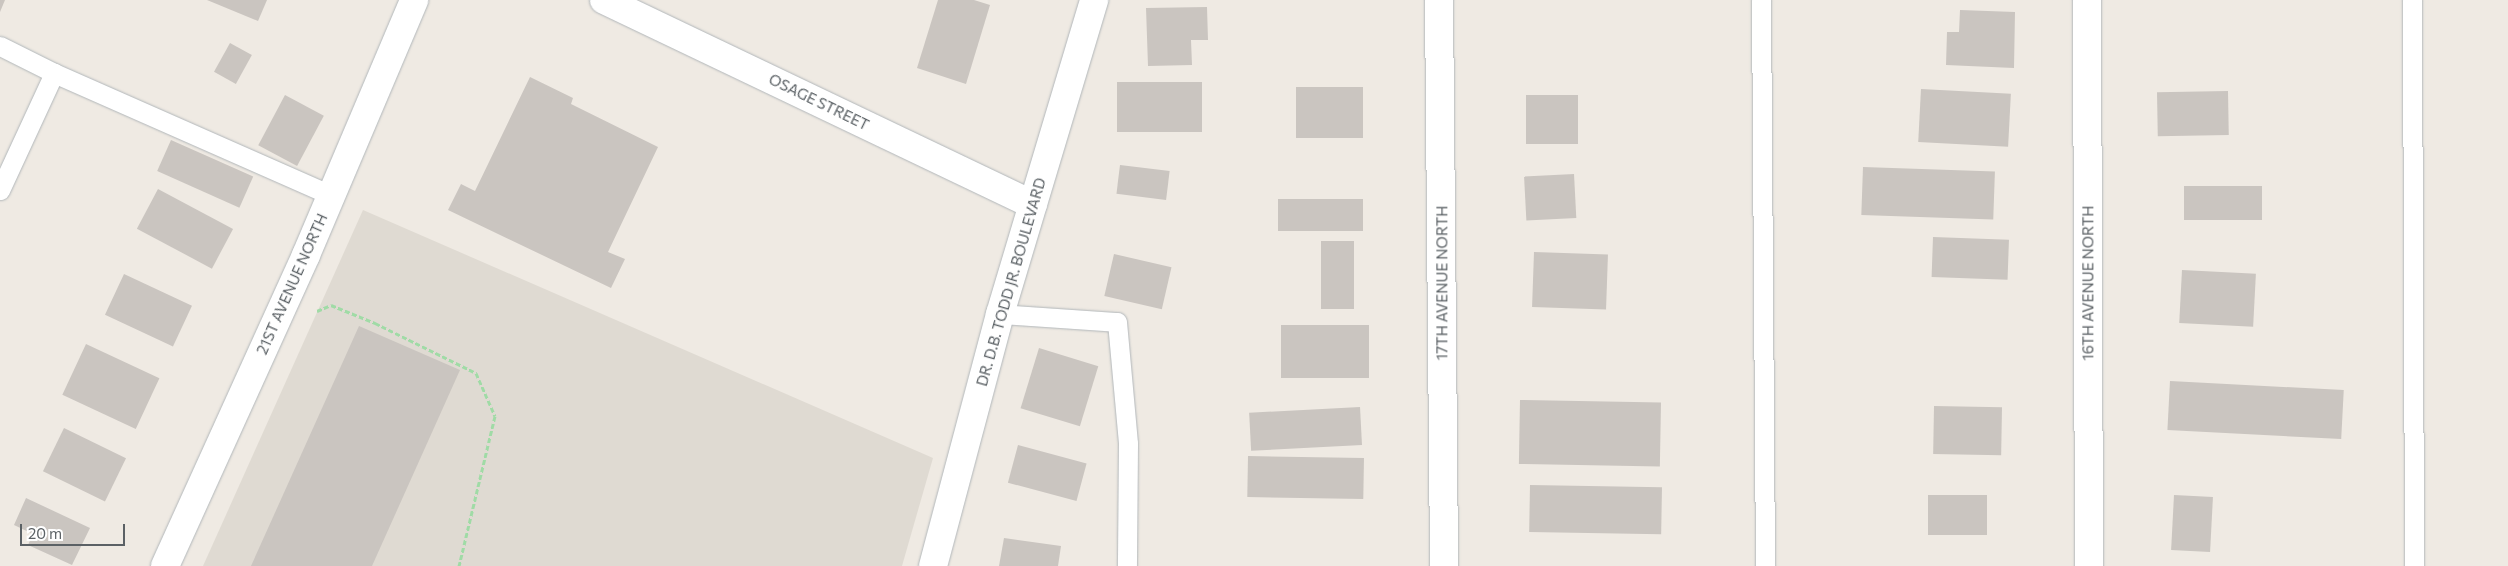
<!DOCTYPE html>
<html>
<head>
<meta charset="utf-8">
<style>
	body { margin:0 }
	#map { position:relative; width:2508px; height:566px; overflow:hidden; background:#efeae3; font-family:Commissioner,sans-serif }
	div>[style] { position:absolute }
	[style*='--x'] { left:calc(var(--x)*1px); top:calc(var(--y)*1px); width:calc(var(--w)*1px); rotate:calc(var(--a)*1deg) }
	.education>* { inset:0; background:#dfdad2 }
	.building>* { inset:0; background:#cac5c0; transform-origin:0 0 }
	.path>* { height:3px; margin-top:-1.5px; transform-origin:0; background:repeating-linear-gradient(90deg,#a0dba6 0 5px,transparent 0 7.5px) }
	.roads { filter:drop-shadow(0 0 1px #b1b6b9) drop-shadow(0 0 1px #b1b6b9) }
	.service>* { height:19px; margin:-9.5px; padding:0 9.5px; transform-origin:9.5px; border-radius:9.5px; background:#fff }
	.minor>* { height:28px; margin:-14px; padding:0 14px; transform-origin:14px; border-radius:14px; background:#fff }
	.secondary>* { height:28px; margin:-14px; padding:0 14px; transform-origin:14px; border-radius:14px; background:#fff }
	span { translate:-50% -50%; white-space:nowrap; text-align:center; line-height:1.15; -webkit-text-stroke:5px #fff; paint-order:stroke }
	.street-label { font-size:15px; color:#5b6165 }
	.scale { position:absolute; left:20px; top:524px; width:105px; height:22px; box-sizing:border-box; border:2px solid #5b6165; border-top:0; padding-left:6px; font-size:15px; line-height:18px; white-space:nowrap; color:#5b6165; -webkit-text-stroke:4px #fff; paint-order:stroke }
</style>
</head>
<body>
<div id="map">
	<div class="education">
		<i style="clip-path:polygon(363px 210px,933px 458px,902px 566px,203px 566px)"></i>
	</div>
	<div class="building">
		<i style="clip-path:polygon(0 0,5px 0,0 12px)"></i>
		<i style="clip-path:polygon(207px 0,267px 0,258px 21px)"></i>
		<i style="clip-path:polygon(938px 0,974px 0,990px 5px,966px 84px,917px 68px)"></i>
		<i style="clip-path:polygon(1207px 7px,1208px 40px,1191px 40px,1192px 65px,1148px 66px,1146px 8px)"></i>
		<i style="clip-path:polygon(1960px 10px,2015px 12px,2014px 68px,1946px 65px,1947px 32px,1959px 32px)"></i>
		<i style="left:230px;top:43px;width:25px;height:33px;rotate:29deg"></i>
		<i style="clip-path:polygon(530px 77px,573px 98px,571px 104px,658px 147px,608px 252px,625px 259px,611px 288px,448px 210px,461px 184px,475px 191px)"></i>
		<i style="left:1117px;top:82px;width:85px;height:50px"></i>
		<i style="left:1296px;top:87px;width:67px;height:51px"></i>
		<i style="left:1921px;top:89px;width:90px;height:53px;rotate:3deg"></i>
		<i style="left:2228px;top:91px;width:44px;height:71px;rotate:89deg"></i>
		<i style="left:285px;top:95px;width:44px;height:57px;rotate:28deg"></i>
		<i style="left:1526px;top:95px;width:52px;height:49px"></i>
		<i style="left:171px;top:140px;width:90px;height:34px;rotate:24deg"></i>
		<i style="left:1120px;top:165px;width:50px;height:29px;rotate:7deg"></i>
		<i style="left:1863px;top:167px;width:132px;height:48px;rotate:2deg"></i>
		<i style="left:1574px;top:174px;width:44px;height:50px;rotate:87deg"></i>
		<i style="left:2184px;top:186px;width:78px;height:34px"></i>
		<i style="left:158px;top:189px;width:85px;height:45px;rotate:28deg"></i>
		<i style="left:1278px;top:199px;width:85px;height:32px"></i>
		<i style="left:1933px;top:237px;width:76px;height:40px;rotate:2deg"></i>
		<i style="left:1321px;top:241px;width:33px;height:68px"></i>
		<i style="left:1534px;top:252px;width:74px;height:55px;rotate:2deg"></i>
		<i style="left:1114px;top:254px;width:59px;height:43px;rotate:13deg"></i>
		<i style="left:2182px;top:270px;width:74px;height:53px;rotate:3deg"></i>
		<i style="left:124px;top:274px;width:75px;height:45px;rotate:25deg"></i>
		<i style="left:1281px;top:325px;width:88px;height:53px"></i>
		<i style="clip-path:polygon(359px 326px,460px 370px,372px 566px,251px 566px)"></i>
		<i style="left:86px;top:344px;width:81px;height:56px;rotate:25deg"></i>
		<i style="left:1039px;top:348px;width:62px;height:63px;rotate:17deg"></i>
		<i style="left:2170px;top:381px;width:174px;height:49px;rotate:3deg"></i>
		<i style="left:1520px;top:400px;width:141px;height:64px;rotate:1deg"></i>
		<i style="left:1934px;top:406px;width:68px;height:48px;rotate:1deg"></i>
		<i style="left:1360px;top:407px;width:38px;height:111px;rotate:87deg"></i>
		<i style="left:64px;top:428px;width:69px;height:48px;rotate:26deg"></i>
		<i style="left:1018px;top:445px;width:71px;height:39px;rotate:15deg"></i>
		<i style="left:1248px;top:456px;width:116px;height:41px;rotate:1deg"></i>
		<i style="left:1530px;top:485px;width:132px;height:47px;rotate:1deg"></i>
		<i style="left:1928px;top:495px;width:59px;height:40px"></i>
		<i style="left:2174px;top:495px;width:39px;height:55px;rotate:3deg"></i>
		<i style="clip-path:polygon(26px 498px,90px 528px,72px 565px,28px 545px,33px 534px,14px 525px)"></i>
		<i style="clip-path:polygon(1004px 538px,1061px 546px,1058px 566px,999px 566px)"></i>
	</div>
	<div class="path">
		<i style="--x:317;--y:311;--w:15;--a:-23"></i>
		<i style="--x:331;--y:305;--w:48;--a:22.2"></i>
		<i style="--x:375;--y:323;--w:113;--a:26.3"></i>
		<i style="--x:476;--y:373;--w:47;--a:66.2"></i>
		<i style="--x:495;--y:416;--w:154;--a:103.5"></i>
	</div>
	<div class="roads">
		<div class="service">
			<i style="--x:1761;--y:0;--w:566;--a:89.6"></i>
			<i style="--x:2412;--y:0;--w:566;--a:89.8"></i>
			<i style="--x:0;--y:46;--w:60;--a:26.6"></i>
			<i style="--x:54;--y:73;--w:303;--a:23.8"></i>
			<i style="--x:0;--y:190;--w:129;--a:-65.2"></i>
			<i style="--x:1000;--y:314;--w:117;--a:3.9"></i>
			<i style="--x:1117;--y:322;--w:122;--a:84.8"></i>
			<i style="--x:1128;--y:444;--w:122;--a:90.5"></i>
		</div>
		<div class="minor">
			<i style="--x:604;--y:0;--w:475;--a:25.5"></i>
			<i style="--x:1439;--y:0;--w:566;--a:89.49"></i>
			<i style="--x:2087;--y:0;--w:566;--a:89.8"></i>
			<i style="--x:165;--y:566;--w:341;--a:-65.6"></i>
			<i style="--x:306;--y:255;--w:277;--a:-67"></i>
		</div>
		<div class="secondary">
			<i style="--x:933;--y:566;--w:261;--a:-75.1"></i>
			<i style="--x:1000;--y:314;--w:328;--a:-73.3"></i>
		</div>
	</div>
	<div class="street-label">
		<span style="left:819px;top:102px;rotate:26deg">OSAGE STREET</span>
		<span style="left:1011px;top:282px;rotate:-74deg">DR. D.B. TODD JR. BOULEVARD</span>
		<span style="left:1442px;top:283px;rotate:-90deg">17TH AVENUE NORTH</span>
		<span style="left:2088px;top:283px;rotate:-90deg">16TH AVENUE NORTH</span>
		<span style="left:292px;top:284px;rotate:-66deg">21ST AVENUE NORTH</span>
	</div>
	<div class="scale">20 m</div>
</div>
</body>
</html>
